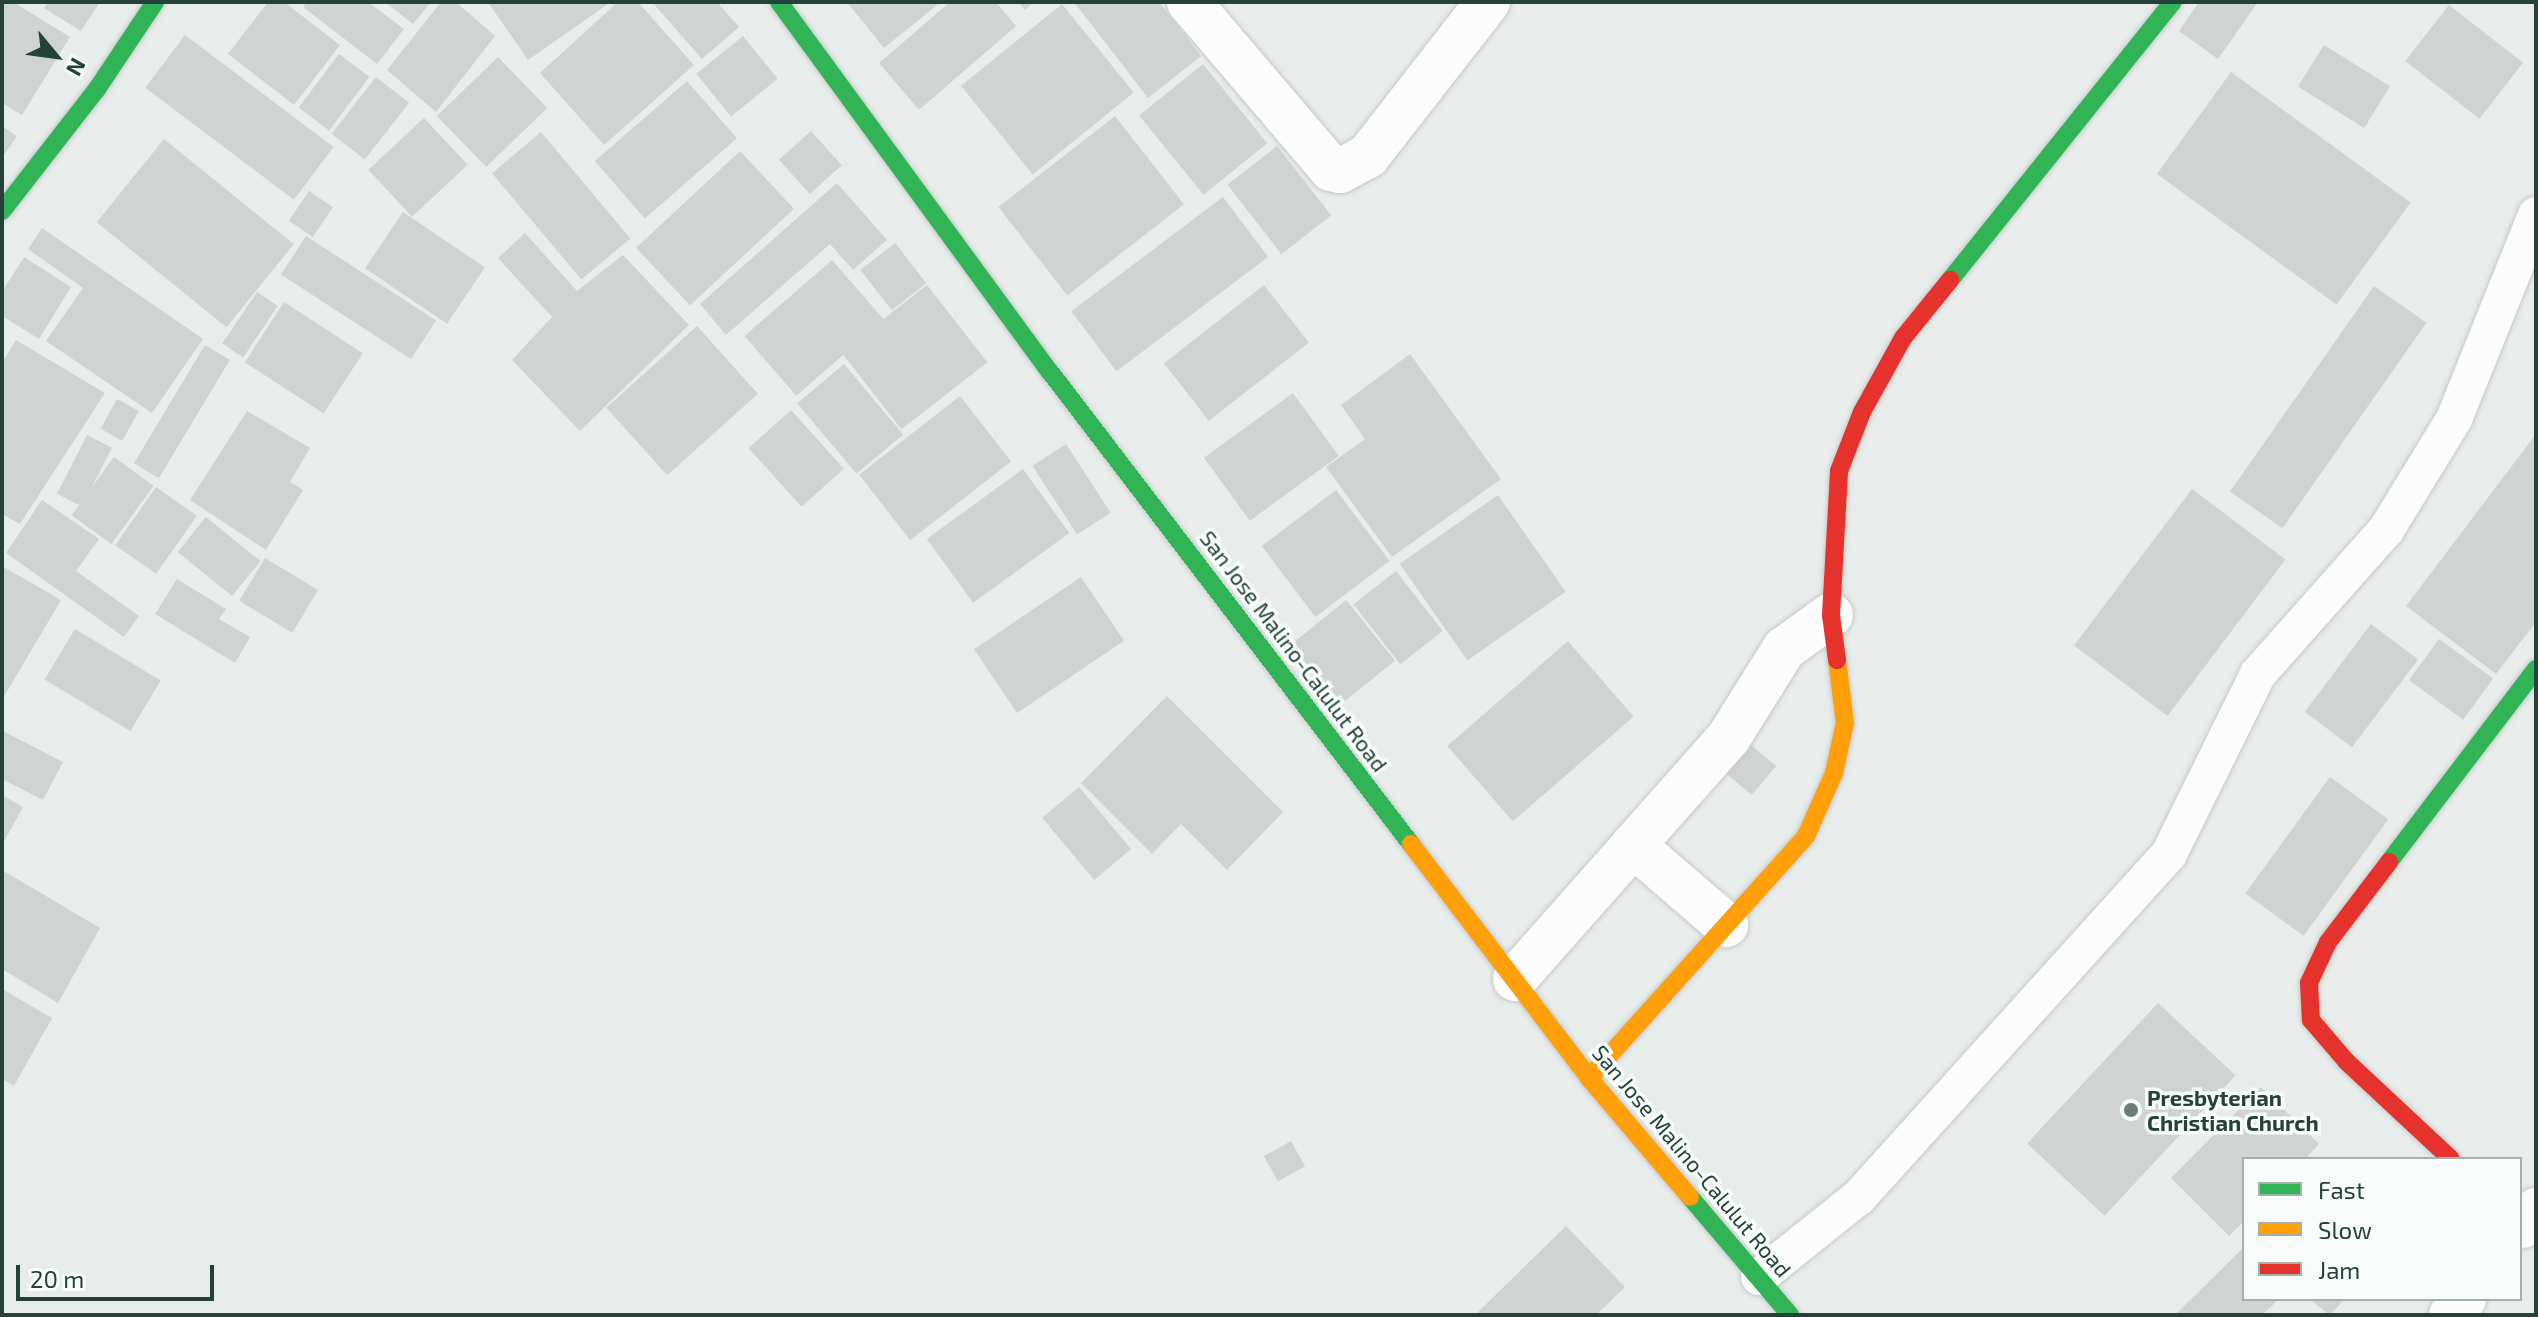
<!DOCTYPE html>
<html>
<head>
<meta charset="utf-8">
<style>
	body { margin:0 }
	#map { position:relative; width:2538px; height:1317px; overflow:hidden; background:#e8edeb; font-family:"Exo 2",sans-serif }
	div>[style] { position:absolute }
	[style*='--x'] { left:calc(var(--x)*1px); top:calc(var(--y)*1px); width:calc(var(--w)*1px); rotate:calc(var(--a)*1deg) }
	.building>* { inset:0; background:#cfd4d2; transform-origin:0 0 }
	.roads { filter:drop-shadow(0 0 2px #c5cac8) drop-shadow(0 0 2px #c5cac8) }
	.lane>* { height:36px; margin:-18px; padding:0 18px; transform-origin:18px; border-radius:18px; background:#fcfcfc }
	.street>* { height:44px; margin:-22px; padding:0 22px; transform-origin:22px; border-radius:22px; background:#fcfcfc }
	.fast>* { height:18px; margin:-9px; padding:0 9px; transform-origin:9px; border-radius:9px; background:#30b455 }
	.slow>* { height:18px; margin:-9px; padding:0 9px; transform-origin:9px; border-radius:9px; background:#ff9f0a }
	.jam>* { height:18px; margin:-9px; padding:0 9px; transform-origin:9px; border-radius:9px; background:#e5322d }
	.dots>* { width:22px; height:22px; translate:-50% -50%; box-sizing:border-box; border:4px solid #f7fbf9; border-radius:50% }
	span { translate:-50% -50%; white-space:nowrap; text-align:center; line-height:1.15; -webkit-text-stroke:7px #f7fbf9; paint-order:stroke }
	.street-label { font-size:22px; color:#24423a }
	.poi-label { font-size:22px; color:#24423a; font-weight:700 }
	.left { translate:0 -50%; text-align:left }
	.frame { position:absolute; inset:0; border:4px solid #24423a; pointer-events:none }
	.legend { position:absolute; left:2242px; top:1157px; width:280px; height:144px; box-sizing:border-box; background:#f7fbf9; border:2px solid #a3b1ad; margin:0; padding:10px 14px; list-style:none; font-size:24px; color:#24423a }
	.legend li { display:flex; align-items:center; gap:16px; height:40px }
	.legend b { width:40px; border:2px solid #a3b1ad }
	.north { position:absolute; left:16px; top:16px; width:80px; height:80px; -webkit-text-stroke:6px #f7fbf9; paint-order:stroke; rotate:119deg; font-size:22px; font-weight:700; line-height:32px; text-align:center; color:#24423a }
	.north::after { content:''; display:block; margin:auto; width:28px; height:36px; background:#24423a; clip-path:polygon(50% 0,100% 100%,50% 72%,0 100%) }
	.scale { position:absolute; left:16px; top:1265px; width:198px; height:36px; box-sizing:border-box; border:4px solid #24423a; border-top:0; padding-left:10px; font-size:24px; line-height:28px; white-space:nowrap; color:#24423a; -webkit-text-stroke:6px #f7fbf9; paint-order:stroke }
</style>
</head>
<body>
<div id="map">
	<div class="building">
		<i style="clip-path:polygon(2px 2px,13px 2px,70px 37px,22px 115px,2px 103px)"></i>
		<i style="clip-path:polygon(48px 2px,100px 2px,81px 31px,44px 8px)"></i>
		<i style="clip-path:polygon(268px 2px,284px 2px,340px 45px,294px 105px,228px 54px)"></i>
		<i style="clip-path:polygon(307px 2px,368px 2px,404px 29px,377px 64px,303px 7px)"></i>
		<i style="clip-path:polygon(385px 2px,431px 2px,413px 24px)"></i>
		<i style="clip-path:polygon(441px 2px,456px 2px,495px 36px,436px 112px,387px 70px)"></i>
		<i style="clip-path:polygon(488px 2px,611px 2px,528px 60px)"></i>
		<i style="clip-path:polygon(618px 2px,638px 2px,694px 65px,604px 145px,540px 73px)"></i>
		<i style="clip-path:polygon(652px 2px,717px 2px,739px 27px,702px 59px)"></i>
		<i style="clip-path:polygon(847px 2px,941px 2px,884px 48px)"></i>
		<i style="clip-path:polygon(950px 2px,996px 2px,1016px 26px,919px 110px,879px 63px)"></i>
		<i style="clip-path:polygon(1018px 2px,1034px 2px,1025px 10px)"></i>
		<i style="clip-path:polygon(1074px 2px,1159px 2px,1201px 56px,1148px 98px)"></i>
		<i style="clip-path:polygon(2199px 2px,2258px 2px,2218px 59px,2179px 31px)"></i>
		<i style="left:1062px;top:4px;width:114px;height:130px;rotate:51deg"></i>
		<i style="left:2449px;top:5px;width:94px;height:71px;rotate:38deg"></i>
		<i style="left:185px;top:35px;width:186px;height:66px;rotate:37deg"></i>
		<i style="left:743px;top:36px;width:55px;height:60px;rotate:51deg"></i>
		<i style="left:2324px;top:45px;width:78px;height:49px;rotate:32deg"></i>
		<i style="left:339px;top:54px;width:38px;height:67px;rotate:37deg"></i>
		<i style="left:498px;top:57px;width:71px;height:85px;rotate:46deg"></i>
		<i style="left:1203px;top:64px;width:102px;height:82px;rotate:51deg"></i>
		<i style="left:2231px;top:72px;width:222px;height:126px;rotate:36deg"></i>
		<i style="left:376px;top:77px;width:42px;height:72px;rotate:38deg"></i>
		<i style="left:687px;top:81px;width:76px;height:122px;rotate:49deg"></i>
		<i style="left:1115px;top:116px;width:112px;height:148px;rotate:52deg"></i>
		<i style="left:424px;top:118px;width:64px;height:76px;rotate:47deg"></i>
		<i style="clip-path:polygon(2px 126px,17px 136px,2px 158px)"></i>
		<i style="left:811px;top:131px;width:46px;height:43px;rotate:48deg"></i>
		<i style="left:541px;top:132px;width:139px;height:64px;rotate:50deg"></i>
		<i style="left:164px;top:139px;width:167px;height:107px;rotate:39deg"></i>
		<i style="left:1277px;top:146px;width:88px;height:63px;rotate:52deg"></i>
		<i style="left:740px;top:151px;width:79px;height:142px;rotate:47deg"></i>
		<i style="clip-path:polygon(837px 183px,887px 240px,853px 270px,830px 244px,726px 335px,700px 304px)"></i>
		<i style="left:309px;top:191px;width:29px;height:36px;rotate:34deg"></i>
		<i style="left:1223px;top:197px;width:75px;height:190px;rotate:53deg"></i>
		<i style="left:403px;top:212px;width:99px;height:68px;rotate:34deg"></i>
		<i style="clip-path:polygon(42px 228px,203px 339px,152px 413px,46px 341px,83px 288px,28px 249px)"></i>
		<i style="clip-path:polygon(525px 233px,577px 291px,623px 255px,689px 325px,580px 431px,512px 360px,552px 317px,498px 258px)"></i>
		<i style="left:306px;top:236px;width:155px;height:46px;rotate:33deg"></i>
		<i style="left:895px;top:243px;width:51px;height:44px;rotate:52deg"></i>
		<i style="clip-path:polygon(24px 257px,71px 287px,39px 339px,2px 316px,2px 292px)"></i>
		<i style="left:832px;top:260px;width:79px;height:116px;rotate:49deg"></i>
		<i style="left:927px;top:285px;width:98px;height:109px;rotate:52deg"></i>
		<i style="left:1264px;top:285px;width:73px;height:127px;rotate:52deg"></i>
		<i style="left:2374px;top:286px;width:64px;height:251px;rotate:35deg"></i>
		<i style="left:257px;top:292px;width:25px;height:62px;rotate:34deg"></i>
		<i style="left:284px;top:302px;width:94px;height:72px;rotate:33deg"></i>
		<i style="left:697px;top:326px;width:91px;height:122px;rotate:48deg"></i>
		<i style="clip-path:polygon(16px 340px,105px 393px,20px 524px,2px 514px,2px 363px)"></i>
		<i style="left:205px;top:345px;width:29px;height:138px;rotate:31deg"></i>
		<i style="clip-path:polygon(1410px 354px,1501px 479px,1392px 557px,1326px 467px,1365px 439px,1341px 405px)"></i>
		<i style="left:844px;top:364px;width:92px;height:61px;rotate:50deg"></i>
		<i style="left:1293px;top:393px;width:78px;height:110px;rotate:54deg"></i>
		<i style="left:960px;top:396px;width:83px;height:128px;rotate:52deg"></i>
		<i style="left:117px;top:399px;width:25px;height:34px;rotate:29deg"></i>
		<i style="left:791px;top:410px;width:79px;height:57px;rotate:48deg"></i>
		<i style="clip-path:polygon(247px 411px,310px 448px,290px 482px,303px 490px,266px 550px,190px 500px)"></i>
		<i style="clip-path:polygon(2536px 434px,2536px 622px,2496px 674px,2406px 606px)"></i>
		<i style="left:87px;top:435px;width:28px;height:66px;rotate:27deg"></i>
		<i style="left:1066px;top:444px;width:82px;height:40px;rotate:57deg"></i>
		<i style="left:114px;top:457px;width:49px;height:72px;rotate:36deg"></i>
		<i style="left:1023px;top:469px;width:79px;height:119px;rotate:54deg"></i>
		<i style="left:156px;top:487px;width:50px;height:71px;rotate:35deg"></i>
		<i style="left:2192px;top:489px;width:117px;height:196px;rotate:37deg"></i>
		<i style="left:1336px;top:490px;width:89px;height:93px;rotate:53deg"></i>
		<i style="left:1498px;top:495px;width:118px;height:120px;rotate:55deg"></i>
		<i style="clip-path:polygon(42px 500px,99px 539px,76px 571px,139px 616px,124px 637px,6px 553px)"></i>
		<i style="left:206px;top:517px;width:70px;height:45px;rotate:39deg"></i>
		<i style="left:265px;top:558px;width:62px;height:50px;rotate:31deg"></i>
		<i style="clip-path:polygon(2px 566px,61px 600px,2px 700px)"></i>
		<i style="left:1396px;top:571px;width:76px;height:54px;rotate:52deg"></i>
		<i style="left:1081px;top:577px;width:77px;height:129px;rotate:56deg"></i>
		<i style="clip-path:polygon(177px 579px,226px 609px,219px 619px,250px 637px,235px 663px,155px 614px)"></i>
		<i style="left:1346px;top:600px;width:78px;height:71px;rotate:51deg"></i>
		<i style="left:2371px;top:624px;width:59px;height:110px;rotate:37deg"></i>
		<i style="left:75px;top:629px;width:100px;height:59px;rotate:31deg"></i>
		<i style="left:2439px;top:639px;width:67px;height:51px;rotate:36deg"></i>
		<i style="left:1568px;top:641px;width:100px;height:160px;rotate:49deg"></i>
		<i style="clip-path:polygon(1167px 696px,1283px 812px,1227px 870px,1181px 824px,1152px 854px,1081px 783px)"></i>
		<i style="clip-path:polygon(3px 731px,63px 762px,43px 800px,2px 779px)"></i>
		<i style="left:1744px;top:739px;width:42px;height:38px;rotate:40deg"></i>
		<i style="left:2330px;top:777px;width:72px;height:144px;rotate:36deg"></i>
		<i style="left:1079px;top:787px;width:81px;height:48px;rotate:50deg"></i>
		<i style="clip-path:polygon(2px 795px,23px 807px,2px 845px)"></i>
		<i style="clip-path:polygon(2px 870px,100px 928px,58px 1003px,2px 969px)"></i>
		<i style="clip-path:polygon(2px 989px,52px 1018px,14px 1086px,2px 1079px)"></i>
		<i style="left:2158px;top:1003px;width:106px;height:192px;rotate:43deg"></i>
		<i style="clip-path:polygon(2261px 1087px,2319px 1144px,2305px 1159px,2244px 1159px,2244px 1221px,2229px 1236px,2171px 1178px)"></i>
		<i style="left:1291px;top:1141px;width:29px;height:31px;rotate:61deg"></i>
		<i style="clip-path:polygon(1566px 1226px,1625px 1287px,1596px 1315px,1475px 1315px)"></i>
		<i style="clip-path:polygon(2244px 1247px,2244px 1299px,2279px 1299px,2262px 1315px,2175px 1315px)"></i>
		<i style="clip-path:polygon(2309px 1299px,2345px 1299px,2330px 1315px)"></i>
	</div>
	<div class="roads">
		<div class="lane">
			<i style="--x:1759;--y:1277;--w:128;--a:-38.7"></i>
			<i style="--x:1859;--y:1197;--w:462;--a:-47.9"></i>
			<i style="--x:2169;--y:854;--w:201;--a:-63.7"></i>
			<i style="--x:2258;--y:674;--w:193;--a:-48.4"></i>
			<i style="--x:2386;--y:530;--w:130;--a:-58.5"></i>
			<i style="--x:2454;--y:419;--w:220;--a:-68.1"></i>
		</div>
		<div class="street">
			<i style="--x:1189;--y:2;--w:219;--a:49.6"></i>
			<i style="--x:1331;--y:169;--w:9;--a:13"></i>
			<i style="--x:1340;--y:171;--w:32;--a:-28"></i>
			<i style="--x:1368;--y:156;--w:195;--a:-52.1"></i>
			<i style="--x:1633;--y:845;--w:123;--a:40.7"></i>
			<i style="--x:1515;--y:979;--w:323;--a:-48.5"></i>
			<i style="--x:1729;--y:737;--w:104;--a:-58"></i>
			<i style="--x:1784;--y:649;--w:58;--a:-35.9"></i>
			<i style="--x:2523;--y:1226;--w:21;--a:-51"></i>
			<i style="--x:2451;--y:1315;--w:21;--a:-51"></i>
		</div>
		<div class="fast">
			<i style="--x:779;--y:2;--w:460;--a:53.8"></i>
			<i style="--x:1051;--y:373;--w:593;--a:52.61"></i>
			<i style="--x:2;--y:211;--w:155;--a:-52.1"></i>
			<i style="--x:97;--y:89;--w:105;--a:-56.3"></i>
			<i style="--x:1950;--y:280;--w:356;--a:-51.3"></i>
			<i style="--x:2389;--y:862;--w:243;--a:-52.7"></i>
			<i style="--x:1690;--y:1197;--w:155;--a:49.7"></i>
		</div>
		<div class="slow">
			<i style="--x:1411;--y:844;--w:294;--a:52.7"></i>
			<i style="--x:1589;--y:1078;--w:156;--a:49.7"></i>
			<i style="--x:1589;--y:1078;--w:325;--a:-48.1"></i>
			<i style="--x:1806;--y:836;--w:69;--a:-66"></i>
			<i style="--x:1834;--y:773;--w:51;--a:-77.6"></i>
			<i style="--x:1845;--y:723;--w:64;--a:-97.2"></i>
		</div>
		<div class="jam">
			<i style="--x:1837;--y:660;--w:45;--a:-97.6"></i>
			<i style="--x:1831;--y:615;--w:144;--a:-86.8"></i>
			<i style="--x:1839;--y:471;--w:63;--a:-68.7"></i>
			<i style="--x:1862;--y:412;--w:85;--a:-61"></i>
			<i style="--x:1903;--y:338;--w:75;--a:-51"></i>
			<i style="--x:2389;--y:862;--w:101;--a:127.3"></i>
			<i style="--x:2328;--y:942;--w:45;--a:114.9"></i>
			<i style="--x:2309;--y:983;--w:37;--a:87"></i>
			<i style="--x:2311;--y:1020;--w:55;--a:49.4"></i>
			<i style="--x:2347;--y:1062;--w:142;--a:43"></i>
		</div>
	</div>
	<div class="dots">
		<i style="left:2131px;top:1110px;background:#697e78"></i>
	</div>
	<div class="street-label">
		<span style="left:1294px;top:651px;rotate:53deg">San Jose Malino-Calulut Road</span>
		<span style="left:1692px;top:1161px;rotate:50deg">San Jose Malino-Calulut Road</span>
	</div>
	<div class="poi-label">
		<span class="left" style="left:2147px;top:1110px">Presbyterian<br>Christian Church</span>
	</div>
	<div class="frame"></div>
	<ul class="legend">
	<li><b style="height:10px;background:#30b455"></b>Fast</li>
	<li><b style="height:10px;background:#ff9f0a"></b>Slow</li>
	<li><b style="height:10px;background:#e5322d"></b>Jam</li>
	</ul>
	<div class="north">N</div>
	<div class="scale">20 m</div>
</div>
</body>
</html>
